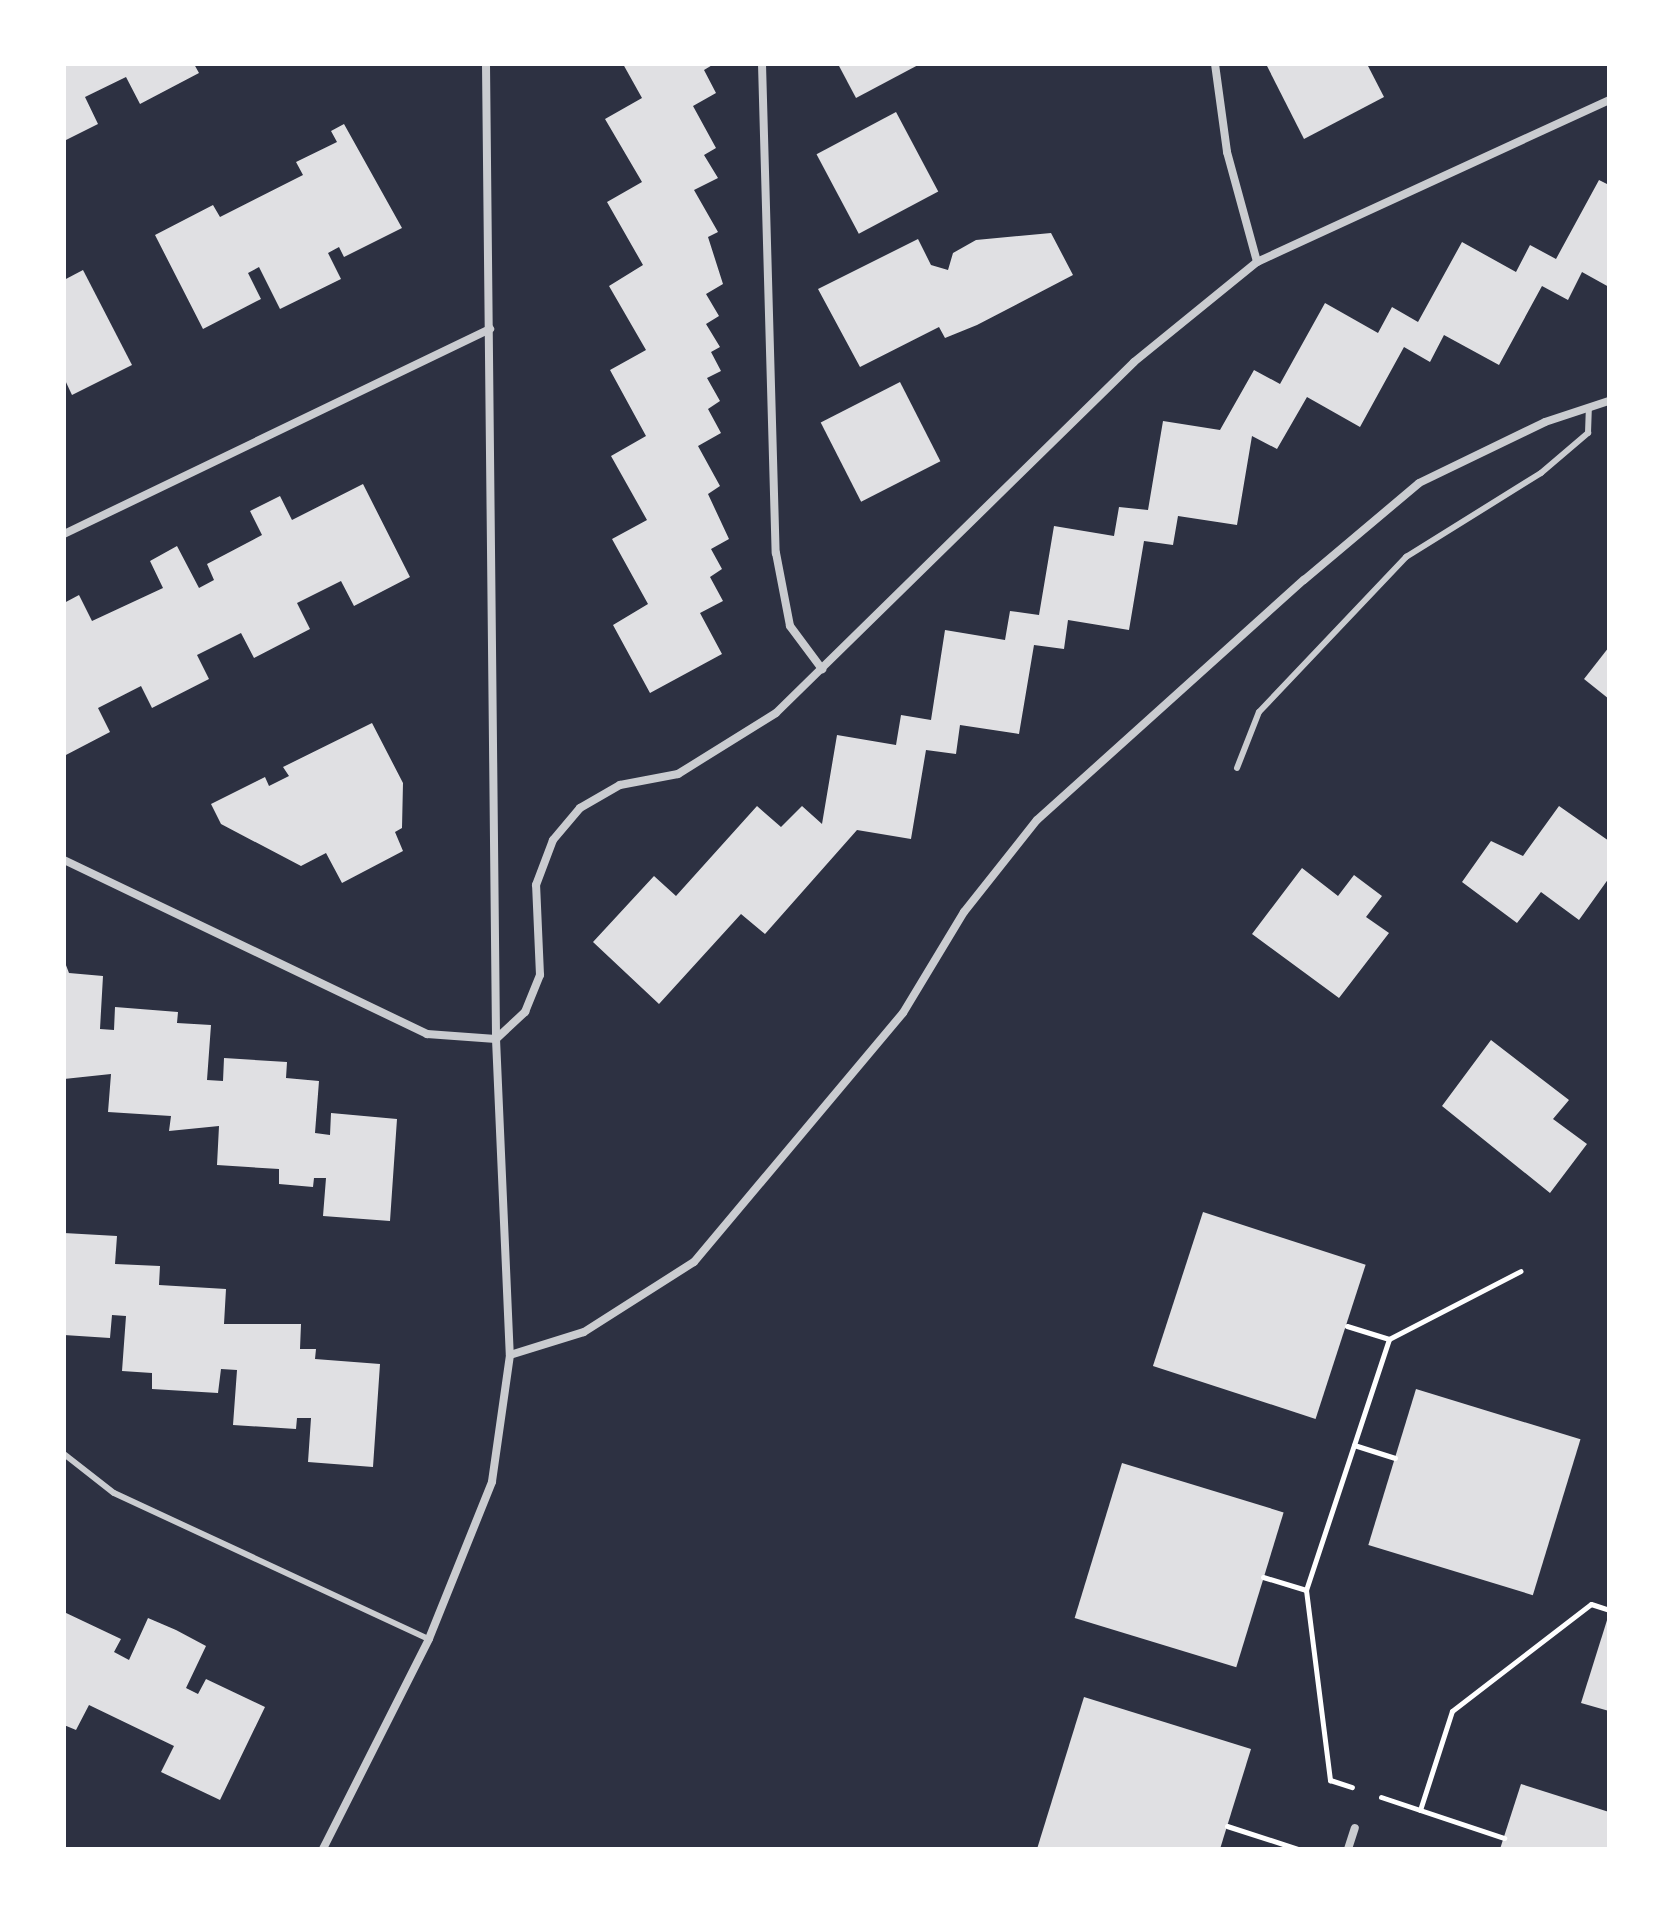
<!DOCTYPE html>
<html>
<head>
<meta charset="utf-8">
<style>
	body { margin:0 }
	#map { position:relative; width:1673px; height:1913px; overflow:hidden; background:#2d3142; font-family:"Exo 2",sans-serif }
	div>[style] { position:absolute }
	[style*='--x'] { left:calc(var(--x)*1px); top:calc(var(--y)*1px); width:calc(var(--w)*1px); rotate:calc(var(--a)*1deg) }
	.building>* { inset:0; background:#e0e0e3; transform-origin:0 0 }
	.path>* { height:5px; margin:-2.5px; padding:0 2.5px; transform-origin:2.5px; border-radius:2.5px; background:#fff }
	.service>* { height:6px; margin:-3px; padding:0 3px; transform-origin:3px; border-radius:3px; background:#caccd0 }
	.minor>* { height:8px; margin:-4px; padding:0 4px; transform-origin:4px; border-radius:4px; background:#caccd0 }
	span { translate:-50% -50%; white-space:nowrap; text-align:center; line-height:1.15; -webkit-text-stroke:7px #fff; paint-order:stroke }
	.frame { position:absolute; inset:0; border:66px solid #fff; pointer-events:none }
</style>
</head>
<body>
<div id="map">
	<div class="building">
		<i style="clip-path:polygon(64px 64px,194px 64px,199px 73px,140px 104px,126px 77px,85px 97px,98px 124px,64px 141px)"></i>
		<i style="clip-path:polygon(623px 64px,714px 64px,704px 70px,716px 93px,693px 106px,716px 148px,704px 155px,718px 178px,694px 190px,718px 232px,708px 237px,723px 284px,706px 294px,719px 316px,706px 324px,720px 347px,711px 352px,721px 371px,707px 378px,720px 401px,708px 409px,721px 433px,698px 446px,720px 486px,708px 494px,729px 539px,711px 549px,722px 569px,710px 577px,723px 601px,700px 613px,722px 654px,650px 693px,613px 625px,648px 604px,612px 539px,647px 520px,611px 456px,646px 436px,610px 370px,646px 350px,609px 286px,643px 265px,607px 202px,642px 182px,605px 119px,642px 98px)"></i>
		<i style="clip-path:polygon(838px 64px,920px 64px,856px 98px)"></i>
		<i style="clip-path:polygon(1266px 64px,1367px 64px,1384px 97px,1304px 139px)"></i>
		<i style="left:896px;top:112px;width:90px;height:90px;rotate:62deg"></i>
		<i style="clip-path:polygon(344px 124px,402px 228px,344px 257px,339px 247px,328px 253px,341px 279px,280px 309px,259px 267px,248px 273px,261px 299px,203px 329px,155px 235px,213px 205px,220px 217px,303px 175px,296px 162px,337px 142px,331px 131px)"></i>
		<i style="clip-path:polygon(1599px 180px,1609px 185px,1609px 287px,1582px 272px,1568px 300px,1542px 286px,1499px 365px,1444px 335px,1430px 362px,1404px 347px,1360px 427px,1307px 397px,1277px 449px,1252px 436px,1237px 525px,1178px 516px,1173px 545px,1144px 541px,1129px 630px,1068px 620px,1064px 649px,1034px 645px,1019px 734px,960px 725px,956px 754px,926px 750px,911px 839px,857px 830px,765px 934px,741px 914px,659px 1004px,593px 942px,654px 876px,676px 896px,757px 806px,781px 827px,802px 806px,822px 824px,837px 735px,896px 745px,901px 715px,931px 720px,945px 630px,1005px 640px,1010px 611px,1039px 615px,1054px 526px,1114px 536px,1119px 507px,1148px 510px,1163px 421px,1220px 430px,1254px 370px,1280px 384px,1325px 303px,1378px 333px,1392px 307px,1418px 322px,1462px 242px,1516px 272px,1530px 245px,1556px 259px)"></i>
		<i style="clip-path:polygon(1051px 233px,1073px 275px,977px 325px,945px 338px,939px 327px,860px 367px,818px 289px,918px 239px,931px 265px,948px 270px,953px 253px,976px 240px)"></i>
		<i style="clip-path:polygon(83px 270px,132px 365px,72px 395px,64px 378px,64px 280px)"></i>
		<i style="left:900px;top:382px;width:89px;height:89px;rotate:63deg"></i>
		<i style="clip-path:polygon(363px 484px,410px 577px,354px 606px,341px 581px,297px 603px,310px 629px,254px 658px,241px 633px,197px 655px,209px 679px,152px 708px,141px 686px,98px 708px,110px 732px,64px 756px,64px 603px,79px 595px,92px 621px,163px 588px,150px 561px,177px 546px,199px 588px,214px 580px,207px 564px,262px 535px,250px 511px,280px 496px,292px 520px)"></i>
		<i style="clip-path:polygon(1609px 647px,1609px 699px,1584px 679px)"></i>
		<i style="clip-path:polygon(372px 723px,403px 783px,402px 828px,395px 832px,403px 851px,342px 883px,326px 853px,301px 866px,221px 824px,211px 804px,265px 777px,269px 786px,289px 776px,283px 767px)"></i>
		<i style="clip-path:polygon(1559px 806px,1609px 841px,1609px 878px,1579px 920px,1541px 892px,1517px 923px,1462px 882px,1491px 841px,1523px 856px)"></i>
		<i style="clip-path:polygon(1302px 868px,1338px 896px,1354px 875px,1382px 896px,1366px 917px,1389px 933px,1339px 998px,1252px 934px)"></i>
		<i style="clip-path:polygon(64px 960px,69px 973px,103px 976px,100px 1029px,114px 1030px,115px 1007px,178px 1012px,177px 1023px,211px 1025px,207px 1080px,223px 1081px,224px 1058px,287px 1062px,286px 1078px,319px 1081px,315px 1133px,330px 1135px,331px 1113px,397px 1119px,390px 1221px,323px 1216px,326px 1178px,314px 1178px,313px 1187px,279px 1184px,279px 1169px,217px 1165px,219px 1126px,169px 1131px,171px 1116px,108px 1112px,111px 1074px,64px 1079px)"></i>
		<i style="clip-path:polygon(1491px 1040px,1569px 1100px,1553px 1119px,1587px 1144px,1550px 1193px,1442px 1106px)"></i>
		<i style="left:1203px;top:1212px;width:171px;height:162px;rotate:18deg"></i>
		<i style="clip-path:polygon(64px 1233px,117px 1236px,115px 1264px,160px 1266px,159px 1285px,226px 1289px,224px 1324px,301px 1324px,300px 1349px,316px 1349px,315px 1359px,380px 1364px,373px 1467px,308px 1462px,311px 1418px,297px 1418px,296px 1429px,233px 1425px,237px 1370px,221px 1369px,218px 1393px,152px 1389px,152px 1373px,122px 1371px,126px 1316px,112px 1315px,110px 1338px,64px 1335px)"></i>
		<i style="left:1416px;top:1389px;width:172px;height:163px;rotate:17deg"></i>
		<i style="left:1122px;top:1463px;width:169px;height:162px;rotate:17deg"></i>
		<i style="clip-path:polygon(64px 1612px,121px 1639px,114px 1652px,129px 1660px,148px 1618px,176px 1630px,206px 1646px,186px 1688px,198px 1694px,206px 1679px,265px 1707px,220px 1800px,161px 1772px,174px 1746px,89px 1705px,76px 1730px,64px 1725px)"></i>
		<i style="clip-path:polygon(1608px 1617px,1609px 1617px,1609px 1711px,1581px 1703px)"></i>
		<i style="clip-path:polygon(1084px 1697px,1251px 1749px,1220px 1849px,1037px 1849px)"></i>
		<i style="clip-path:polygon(1521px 1784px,1609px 1812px,1609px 1849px,1500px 1849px)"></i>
	</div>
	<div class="path">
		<i style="--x:1389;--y:1339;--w:148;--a:-27.3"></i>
		<i style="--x:1354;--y:1445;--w:43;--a:17.6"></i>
		<i style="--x:1263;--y:1577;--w:45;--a:16.8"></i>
		<i style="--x:1306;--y:1590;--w:192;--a:82.8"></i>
		<i style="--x:1330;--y:1780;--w:23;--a:18"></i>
		<i style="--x:1306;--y:1590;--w:264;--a:-71.7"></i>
		<i style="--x:1389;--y:1339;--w:44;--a:-162.8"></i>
		<i style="--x:1381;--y:1797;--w:130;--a:18.4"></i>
		<i style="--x:1420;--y:1810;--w:104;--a:-72.1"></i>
		<i style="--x:1452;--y:1711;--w:175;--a:-37.6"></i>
		<i style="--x:1591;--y:1604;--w:19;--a:18"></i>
		<i style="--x:1227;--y:1826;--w:75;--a:17.9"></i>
	</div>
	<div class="service">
		<i style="--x:1237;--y:768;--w:60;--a:-68.6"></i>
		<i style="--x:1259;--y:712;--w:214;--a:-46.5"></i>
		<i style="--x:1406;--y:557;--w:159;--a:-31.9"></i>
		<i style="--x:1541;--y:473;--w:62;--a:-40.4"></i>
		<i style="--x:1588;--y:433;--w:25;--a:-88"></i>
		<i style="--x:64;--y:1454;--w:63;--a:38"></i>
		<i style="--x:114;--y:1493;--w:347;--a:24.9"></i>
	</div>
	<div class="minor">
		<i style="--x:486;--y:64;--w:975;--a:89.41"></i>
		<i style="--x:762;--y:64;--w:489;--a:88.4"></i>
		<i style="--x:776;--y:553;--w:74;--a:79.1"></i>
		<i style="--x:790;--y:626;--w:54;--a:53.3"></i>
		<i style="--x:1215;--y:64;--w:89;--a:82.2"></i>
		<i style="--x:1227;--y:152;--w:114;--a:74.7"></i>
		<i style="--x:64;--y:534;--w:473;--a:-25.7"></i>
		<i style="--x:64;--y:860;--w:403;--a:25.6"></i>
		<i style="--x:427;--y:1034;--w:69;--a:4.1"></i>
		<i style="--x:496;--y:1039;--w:316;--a:87.5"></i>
		<i style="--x:510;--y:1355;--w:128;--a:98.1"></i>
		<i style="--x:492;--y:1482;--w:169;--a:111.9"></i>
		<i style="--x:429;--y:1639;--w:235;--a:116.8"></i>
		<i style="--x:496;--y:1039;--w:40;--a:-43"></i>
		<i style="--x:525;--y:1012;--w:40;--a:-68"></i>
		<i style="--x:540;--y:975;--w:90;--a:-92.5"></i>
		<i style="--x:536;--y:885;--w:48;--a:-69.3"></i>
		<i style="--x:553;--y:840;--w:42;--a:-49.8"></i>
		<i style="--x:580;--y:808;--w:46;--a:-29.9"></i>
		<i style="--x:620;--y:785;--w:59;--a:-10.7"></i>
		<i style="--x:678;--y:774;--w:115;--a:-31.9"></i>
		<i style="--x:776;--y:713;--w:501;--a:-44.43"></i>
		<i style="--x:1134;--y:362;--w:159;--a:-39.1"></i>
		<i style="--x:1257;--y:262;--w:387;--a:-24.7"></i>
		<i style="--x:510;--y:1355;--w:77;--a:-17.3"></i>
		<i style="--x:584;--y:1332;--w:130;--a:-32.5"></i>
		<i style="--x:694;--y:1262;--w:325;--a:-50"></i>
		<i style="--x:903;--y:1013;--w:118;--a:-58.9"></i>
		<i style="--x:964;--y:912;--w:117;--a:-51.6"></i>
		<i style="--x:1037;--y:820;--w:359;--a:-42"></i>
		<i style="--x:1304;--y:580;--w:150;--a:-40.1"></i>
		<i style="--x:1419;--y:483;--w:140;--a:-25.8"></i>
		<i style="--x:1545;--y:422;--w:67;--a:-18.2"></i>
		<i style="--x:1348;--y:1849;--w:22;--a:-72"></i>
	</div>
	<div class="frame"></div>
</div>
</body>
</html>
